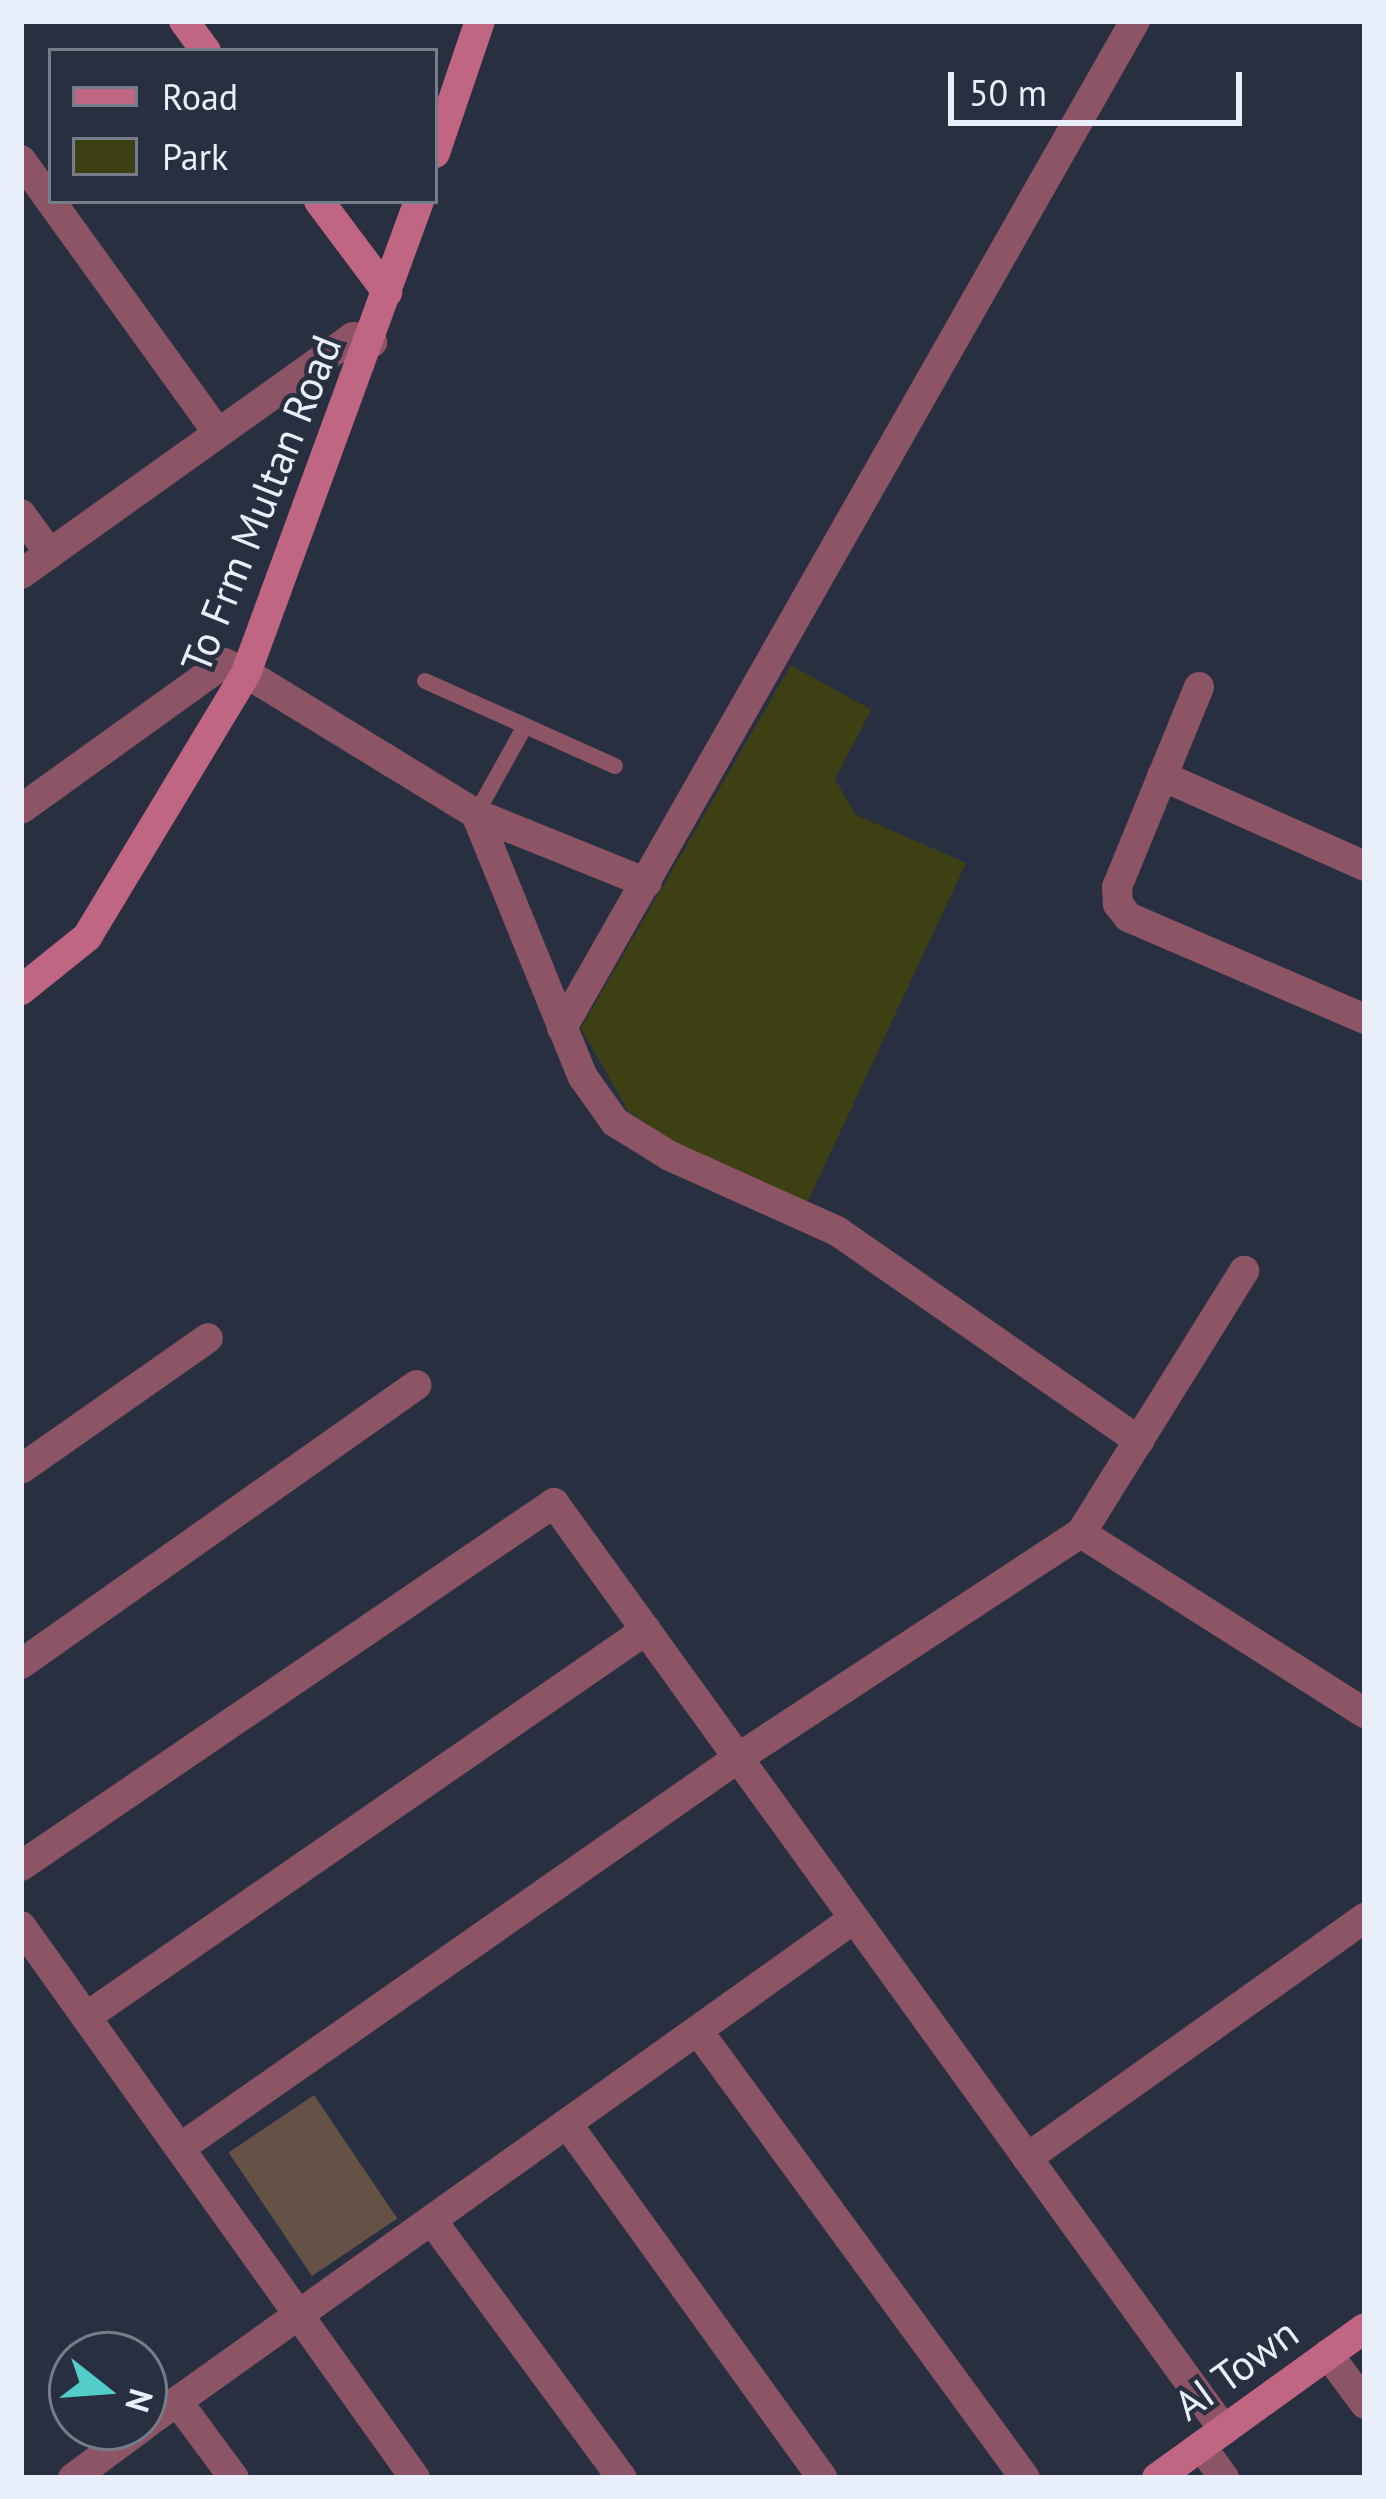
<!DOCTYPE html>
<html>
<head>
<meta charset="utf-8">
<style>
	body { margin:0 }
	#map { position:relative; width:1386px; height:2499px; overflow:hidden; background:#272f40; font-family:"PT Sans",sans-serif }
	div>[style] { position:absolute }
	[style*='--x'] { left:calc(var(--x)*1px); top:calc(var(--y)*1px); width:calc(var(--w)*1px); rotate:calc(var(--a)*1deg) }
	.green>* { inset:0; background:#3d4013 }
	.building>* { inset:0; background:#665146; transform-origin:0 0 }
	.lane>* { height:16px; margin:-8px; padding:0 8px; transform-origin:8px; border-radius:8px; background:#8d5465 }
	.street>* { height:30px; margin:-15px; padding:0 15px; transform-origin:15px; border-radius:15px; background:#8d5465 }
	.secondary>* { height:30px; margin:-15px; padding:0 15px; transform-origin:15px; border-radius:15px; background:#c06683 }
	span { translate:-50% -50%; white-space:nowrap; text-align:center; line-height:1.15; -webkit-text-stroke:9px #272f40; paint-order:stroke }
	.street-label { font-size:42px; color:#e9effa }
	.frame { position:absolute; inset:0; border:24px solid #e9effa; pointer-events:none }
	.legend { position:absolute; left:48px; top:48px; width:390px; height:156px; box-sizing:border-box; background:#272f40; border:3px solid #757c8a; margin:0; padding:15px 21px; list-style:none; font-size:36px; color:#e9effa }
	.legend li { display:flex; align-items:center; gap:24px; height:60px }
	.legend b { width:60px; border:3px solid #757c8a }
	.north { position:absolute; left:48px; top:2331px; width:120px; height:120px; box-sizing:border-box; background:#272f40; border:3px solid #757c8a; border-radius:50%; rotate:107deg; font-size:33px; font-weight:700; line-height:48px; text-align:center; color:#e9effa }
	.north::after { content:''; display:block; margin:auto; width:42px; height:54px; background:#53cdc9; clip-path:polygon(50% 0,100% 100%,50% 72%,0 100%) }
	.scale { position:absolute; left:948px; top:72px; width:294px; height:54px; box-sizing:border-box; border:6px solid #e9effa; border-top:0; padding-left:15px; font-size:36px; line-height:42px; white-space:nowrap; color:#e9effa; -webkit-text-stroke:9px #272f40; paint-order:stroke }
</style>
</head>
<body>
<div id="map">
	<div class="green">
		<i style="clip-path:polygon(791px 665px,871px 710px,835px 779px,856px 815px,966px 863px,806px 1205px,686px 1150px,628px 1111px,581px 1028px)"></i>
	</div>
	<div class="building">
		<i style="left:314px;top:2095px;width:149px;height:103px;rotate:56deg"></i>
	</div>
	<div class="lane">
		<i style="--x:425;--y:681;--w:208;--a:24.1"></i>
		<i style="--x:476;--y:814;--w:101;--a:-60.9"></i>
	</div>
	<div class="street">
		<i style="--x:21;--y:160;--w:332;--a:54.2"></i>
		<i style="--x:21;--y:514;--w:49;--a:54.1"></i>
		<i style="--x:21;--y:574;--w:408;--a:-35.5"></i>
		<i style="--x:353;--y:337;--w:20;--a:15"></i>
		<i style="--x:1199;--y:687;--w:216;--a:112.3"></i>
		<i style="--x:1117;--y:887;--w:17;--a:87"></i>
		<i style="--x:1118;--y:904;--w:16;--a:52"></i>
		<i style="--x:1128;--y:917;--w:258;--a:23.3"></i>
		<i style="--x:1162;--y:776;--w:222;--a:23.9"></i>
		<i style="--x:21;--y:809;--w:250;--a:-35.7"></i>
		<i style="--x:224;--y:663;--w:24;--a:24"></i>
		<i style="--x:246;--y:673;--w:270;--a:31.5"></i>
		<i style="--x:476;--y:814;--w:284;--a:67.9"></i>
		<i style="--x:583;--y:1077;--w:55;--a:54.6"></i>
		<i style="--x:615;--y:1122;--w:65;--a:31.7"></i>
		<i style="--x:670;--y:1156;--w:183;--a:24.2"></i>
		<i style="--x:837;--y:1231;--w:368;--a:34.8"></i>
		<i style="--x:476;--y:814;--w:184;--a:22"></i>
		<i style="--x:562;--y:1028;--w:1159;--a:-60.36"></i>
		<i style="--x:21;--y:1469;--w:228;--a:-35"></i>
		<i style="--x:1081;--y:1533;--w:336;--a:32.4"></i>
		<i style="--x:21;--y:1664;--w:484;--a:-35.2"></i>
		<i style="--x:21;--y:1866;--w:645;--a:-34.26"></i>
		<i style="--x:554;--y:1503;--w:1144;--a:54.14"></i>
		<i style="--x:21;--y:1926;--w:678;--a:54.48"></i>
		<i style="--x:86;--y:2017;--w:681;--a:-34.65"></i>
		<i style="--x:698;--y:2031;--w:554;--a:53.81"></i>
		<i style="--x:568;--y:2125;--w:435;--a:54.2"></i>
		<i style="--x:180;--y:2148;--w:681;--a:-34.95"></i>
		<i style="--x:738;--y:1758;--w:410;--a:-33.3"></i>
		<i style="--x:1081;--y:1533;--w:309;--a:-58.1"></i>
		<i style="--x:1027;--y:2158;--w:415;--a:-35.4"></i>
		<i style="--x:433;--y:2222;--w:318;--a:53.6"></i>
		<i style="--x:1328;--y:2354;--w:62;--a:53.5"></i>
		<i style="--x:177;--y:2401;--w:96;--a:53.5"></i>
		<i style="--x:144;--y:2425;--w:870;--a:-35.5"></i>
		<i style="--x:1201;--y:2446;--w:39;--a:54"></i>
		<i style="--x:73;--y:2478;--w:86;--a:-36.5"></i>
	</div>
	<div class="secondary">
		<i style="--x:184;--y:21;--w:37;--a:54"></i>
		<i style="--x:435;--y:153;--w:139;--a:-71.2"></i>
		<i style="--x:319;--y:201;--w:114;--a:53.2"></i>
		<i style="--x:21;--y:990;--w:85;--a:-38.8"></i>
		<i style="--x:87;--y:937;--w:308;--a:-58.9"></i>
		<i style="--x:246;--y:673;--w:503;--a:-69.87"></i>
		<i style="--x:1157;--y:2478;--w:256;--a:-35.8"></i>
	</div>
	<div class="street-label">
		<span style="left:261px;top:504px;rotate:-68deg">To Frm Multan Road</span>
		<span style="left:1236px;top:2369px;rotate:-36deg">AI Town</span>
	</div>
	<div class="frame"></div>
	<ul class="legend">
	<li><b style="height:15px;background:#c06683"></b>Road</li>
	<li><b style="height:33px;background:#3d4013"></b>Park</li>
	</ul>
	<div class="north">N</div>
	<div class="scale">50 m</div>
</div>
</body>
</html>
